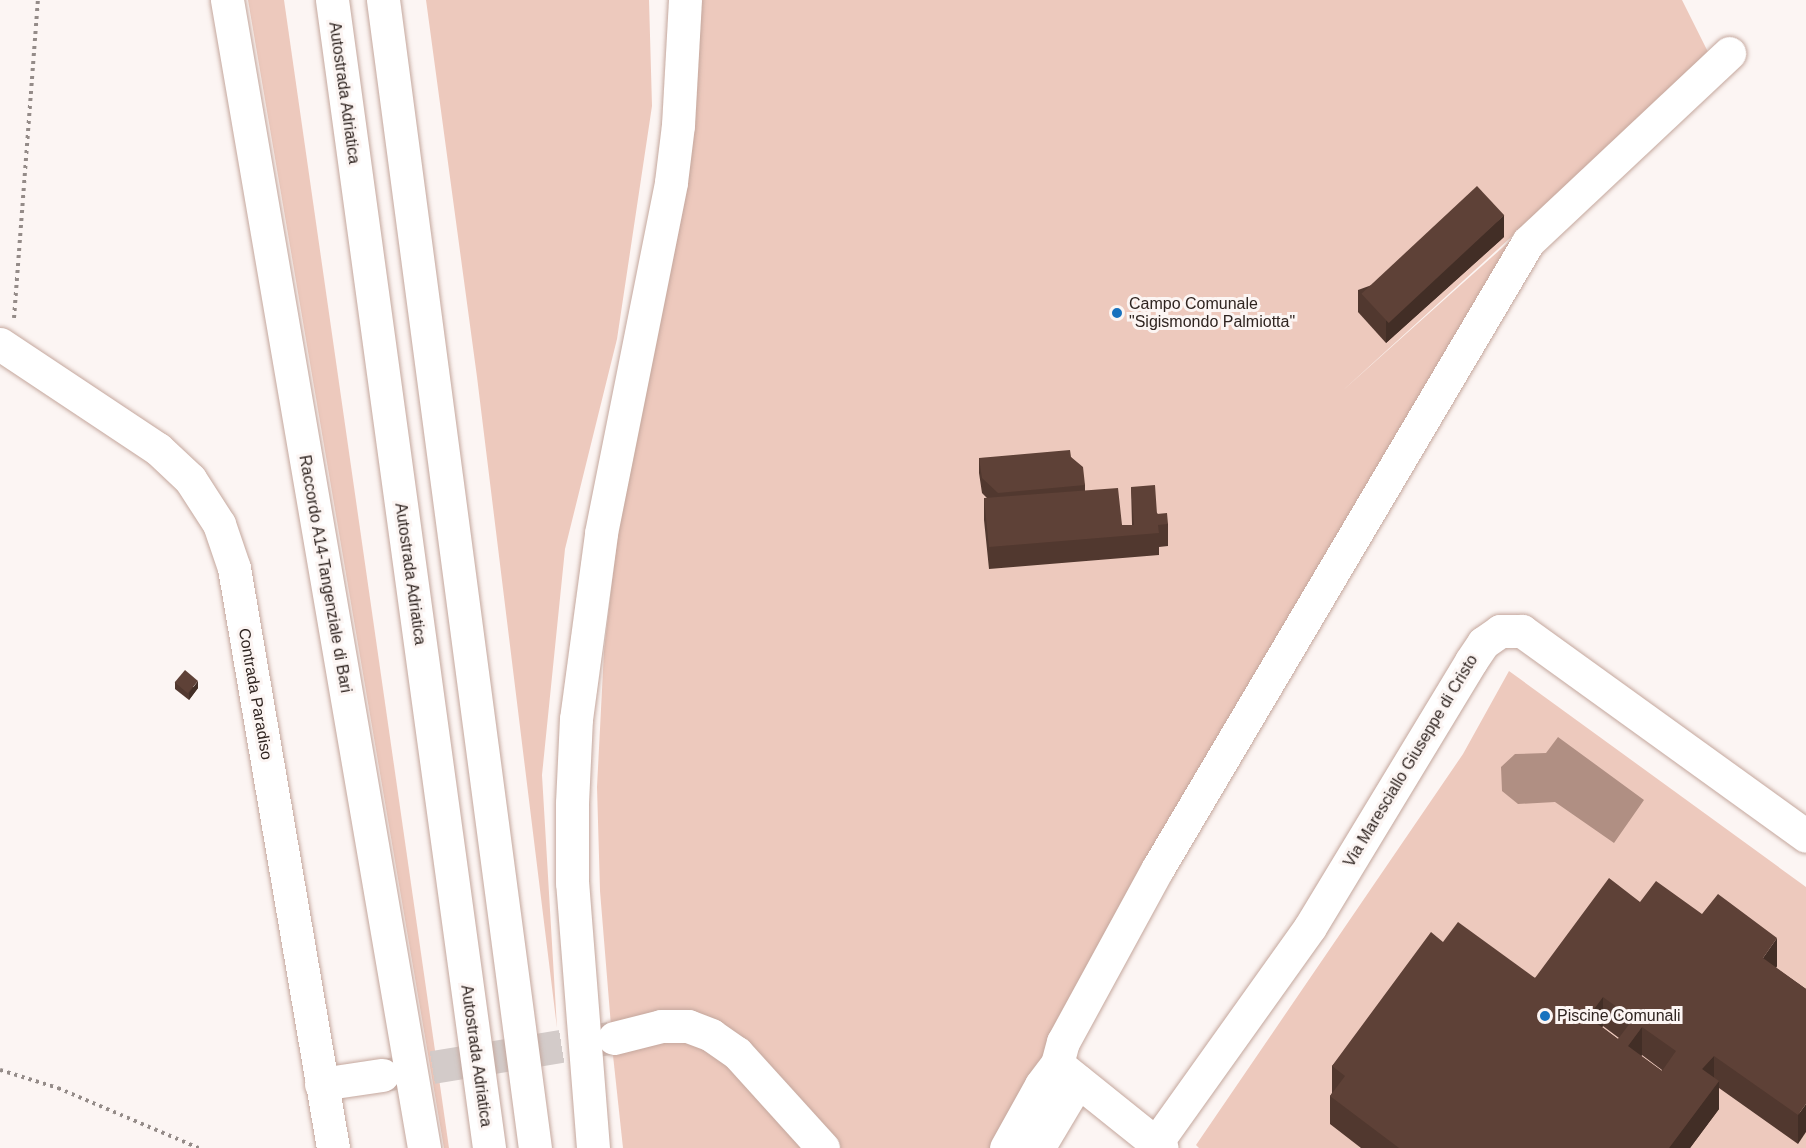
<!DOCTYPE html>
<html>
<head>
<meta charset="utf-8">
<style>
	body { margin:0 }
	#map { position:relative; width:1806px; height:1148px; overflow:hidden; background:#fcf5f3; font-family:Arial,sans-serif }
	div>[style] { position:absolute }
	[style*='--x'] { left:calc(var(--x)*1px); top:calc(var(--y)*1px); width:calc(var(--w)*1px); rotate:calc(var(--a)*1deg) }
	.green>* { inset:0; background:#edc9bd }
	.water>* { inset:0; background:#b08f83 }
	.minor-tunnel>* { height:33px; margin-top:-16.5px; transform-origin:0; background:repeating-linear-gradient(90deg,#d3cbc9 0 33px,transparent 0 49px) }
	.path>* { height:4px; margin-top:-2px; transform-origin:0; background:repeating-linear-gradient(90deg,#948b88 0 3px,transparent 0 7.5px) }
	.roads { filter:drop-shadow(0 0 2px #c4a79d) drop-shadow(0 0 2px #c4a79d) }
	.minor>* { height:33px; margin:-16.5px; padding:0 16.5px; transform-origin:16.5px; border-radius:16.5px; background:#fff }
	.highway>* { height:33px; margin:-16.5px; padding:0 16.5px; transform-origin:16.5px; border-radius:16.5px; background:#fff }
	.wall>* { inset:0; background:#51382f }
	.shaded-wall>* { inset:0; background:#422e26 }
	.building>* { inset:0; background:#5e4137; transform-origin:0 0 }
	.dots>* { width:16px; height:16px; translate:-50% -50%; box-sizing:border-box; border:3px solid #fcf5f3; border-radius:50% }
	span { translate:-50% -50%; white-space:nowrap; text-align:center; line-height:1.15; -webkit-text-stroke:6px #fcf5f3; paint-order:stroke }
	.street-label { font-size:16px; color:#2f2420 }
	.poi-label { font-size:16px; color:#2f2420 }
	.left { translate:0 -50%; text-align:left }
</style>
</head>
<body>
<div id="map">
	<div class="green">
		<i style="clip-path:polygon(248px 0,284px 0,449px 1148px,444px 1148px)"></i>
		<i style="clip-path:polygon(426px 0,649px 0,652px 106px,617px 339px,565px 549px,542px 775px,557px 1028px,477px 377px)"></i>
		<i style="clip-path:polygon(699px 0,1682px 0,1710px 56px,1340px 393px,1521px 231px,997px 1148px,839px 1148px,752px 1049px,611px 1026px,600px 891px,597px 787px,604px 651px,618px 530px)"></i>
		<i style="clip-path:polygon(1509px 671px,1806px 887px,1806px 1148px,1199px 1148px,1196px 1145px,1463px 754px)"></i>
		<i style="clip-path:polygon(690px 1041px,726px 1062px,808px 1148px,623px 1148px,612px 1046px)"></i>
	</div>
	<div class="water">
		<i style="clip-path:polygon(1558px 737px,1644px 800px,1614px 843px,1555px 802px,1518px 804px,1502px 791px,1501px 767px,1515px 754px,1546px 753px)"></i>
	</div>
	<div class="minor-tunnel">
		<i style="--x:384;--y:1075;--w:230;--a:-9.3"></i>
	</div>
	<div class="path">
		<i style="--x:14;--y:318;--w:319;--a:-85.7"></i>
		<i style="--x:0;--y:1070;--w:61;--a:17.2"></i>
		<i style="--x:58;--y:1088;--w:153;--a:23.1"></i>
	</div>
	<div class="roads">
		<div class="minor">
			<i style="--x:0;--y:344;--w:190;--a:33.6"></i>
			<i style="--x:158;--y:449;--w:44;--a:43.2"></i>
			<i style="--x:190;--y:479;--w:54;--a:57.2"></i>
			<i style="--x:219;--y:524;--w:46;--a:71.2"></i>
			<i style="--x:234;--y:568;--w:588;--a:80.31"></i>
			<i style="--x:614;--y:1038;--w:49;--a:-14.3"></i>
			<i style="--x:661;--y:1026;--w:27;--a:0"></i>
			<i style="--x:688;--y:1026;--w:25;--a:21"></i>
			<i style="--x:711;--y:1035;--w:32;--a:35"></i>
			<i style="--x:737;--y:1053;--w:128;--a:47.8"></i>
			<i style="--x:1057;--y:1064;--w:134;--a:38.7"></i>
			<i style="--x:321;--y:1084;--w:62;--a:-8.4"></i>
			<i style="--x:1156;--y:1143;--w:265;--a:-54.5"></i>
			<i style="--x:1310;--y:927;--w:311;--a:-58.8"></i>
			<i style="--x:1471;--y:661;--w:22;--a:-56"></i>
			<i style="--x:1483;--y:643;--w:21;--a:-35"></i>
			<i style="--x:1500;--y:631;--w:22;--a:0"></i>
			<i style="--x:1522;--y:631;--w:350;--a:35.8"></i>
			<i style="--x:1006;--y:1148;--w:72;--a:-60.9"></i>
			<i style="--x:1041;--y:1085;--w:26;--a:-53"></i>
			<i style="--x:1057;--y:1064;--w:23;--a:-75"></i>
			<i style="--x:1063;--y:1042;--w:198;--a:-61.4"></i>
			<i style="--x:1158;--y:868;--w:727;--a:-59.41"></i>
			<i style="--x:1528;--y:242;--w:276;--a:-43.2"></i>
			<i style="--x:1038;--y:1148;--w:78;--a:-59.2"></i>
		</div>
		<div class="highway">
			<i style="--x:227;--y:0;--w:1165;--a:80.26"></i>
			<i style="--x:332;--y:0;--w:1159;--a:82.21"></i>
			<i style="--x:383;--y:0;--w:1158;--a:82.46"></i>
			<i style="--x:593;--y:1148;--w:266;--a:-94.5"></i>
			<i style="--x:572;--y:883;--w:80;--a:-90"></i>
			<i style="--x:572;--y:803;--w:84;--a:-87.3"></i>
			<i style="--x:576;--y:719;--w:188;--a:-82.3"></i>
			<i style="--x:601;--y:533;--w:358;--a:-78.7"></i>
			<i style="--x:671;--y:182;--w:57;--a:-83"></i>
			<i style="--x:678;--y:125;--w:125;--a:-86.8"></i>
		</div>
	</div>
	<div class="wall">
		<i style="clip-path:polygon(1504px 237px,1386px 343px,1358px 312px,1358px 290px)"></i>
		<i style="clip-path:polygon(1071px 457px,1085px 485px,1085px 491px,1122px 525px,1132px 525px,1131px 487px,1168px 524px,1168px 546px,1159px 547px,1159px 555px,989px 569px,984px 520px,984px 498px,987px 498px,982px 493px,979px 473px,979px 458px)"></i>
		<i style="clip-path:polygon(175px 682px,198px 688px,189px 700px,175px 689px)"></i>
		<i style="clip-path:polygon(evenodd,1640px 902px,1777px 966px,1776px 968px,1806px 989px,1798px 1144px,1719px 1088px,1719px 1109px,1690px 1148px,1361px 1148px,1330px 1124px,1330px 1096px,1332px 1093px,1332px 1066px,1443px 942px,1535px 978px,1640px 902px,1603px 1026px,1619px 1038px,1618px 1039px,1602px 1027px,1603px 1026px,1640px 902px,1642px 1055px,1662px 1070px,1662px 1071px,1641px 1056px,1642px 1055px)"></i>
	</div>
	<div class="shaded-wall">
		<i style="clip-path:polygon(1504px 215px,1504px 237px,1386px 343px,1386px 321px)"></i>
		<i style="clip-path:polygon(198px 681px,198px 688px,189px 700px,189px 693px)"></i>
		<i style="clip-path:polygon(1777px 938px,1777px 966px,1763px 986px,1763px 958px)"></i>
		<i style="clip-path:polygon(1603px 997px,1603px 1026px,1588px 1046px,1588px 1017px)"></i>
		<i style="clip-path:polygon(1642px 1027px,1642px 1055px,1628px 1075px,1628px 1046px)"></i>
		<i style="clip-path:polygon(1714px 1056px,1714px 1084px,1702px 1069px)"></i>
		<i style="clip-path:polygon(1719px 1081px,1719px 1109px,1690px 1148px,1669px 1148px)"></i>
		<i style="clip-path:polygon(1806px 1104px,1806px 1132px,1798px 1144px,1798px 1115px)"></i>
	</div>
	<div class="building">
		<i style="left:1477px;top:186px;width:40px;height:158px;rotate:47deg"></i>
		<i style="clip-path:polygon(1070px 450px,1071px 457px,1083px 467px,1085px 485px,998px 493px,982px 478px,979px 458px)"></i>
		<i style="clip-path:polygon(1155px 485px,1157px 514px,1167px 513px,1168px 524px,1158px 525px,1159px 533px,989px 547px,984px 498px,1118px 488px,1122px 525px,1134px 525px,1131px 487px)"></i>
		<i style="left:185px;top:670px;width:17px;height:16px;rotate:40deg"></i>
		<i style="clip-path:polygon(evenodd,1609px 878px,1640px 902px,1656px 881px,1702px 914px,1718px 894px,1777px 938px,1763px 958px,1806px 989px,1806px 1104px,1798px 1115px,1714px 1056px,1702px 1069px,1719px 1081px,1669px 1148px,1399px 1148px,1330px 1096px,1345px 1076px,1332px 1066px,1431px 932px,1443px 942px,1458px 922px,1535px 978px,1609px 878px,1603px 997px,1633px 1019px,1618px 1039px,1588px 1017px,1603px 997px,1609px 878px,1642px 1027px,1676px 1051px,1662px 1071px,1628px 1046px,1642px 1027px)"></i>
	</div>
	<div class="dots">
		<i style="left:1117px;top:313px;background:#1771be"></i>
		<i style="left:1545px;top:1016px;background:#1771be"></i>
	</div>
	<div class="street-label">
		<span style="left:344px;top:93px;rotate:82deg">Autostrada Adriatica</span>
		<span style="left:325px;top:574px;rotate:80deg">Raccordo A14-Tangenziale di Bari</span>
		<span style="left:410px;top:574px;rotate:82deg">Autostrada Adriatica</span>
		<span style="left:255px;top:694px;rotate:80deg">Contrada Paradiso</span>
		<span style="left:1411px;top:761px;rotate:-59deg">Via Maresciallo Giuseppe di Cristo</span>
		<span style="left:476px;top:1056px;rotate:82deg">Autostrada Adriatica</span>
	</div>
	<div class="poi-label">
		<span class="left" style="left:1129px;top:313px">Campo Comunale<br>"Sigismondo Palmiotta"</span>
		<span class="left" style="left:1557px;top:1016px">Piscine Comunali</span>
	</div>
</div>
</body>
</html>
